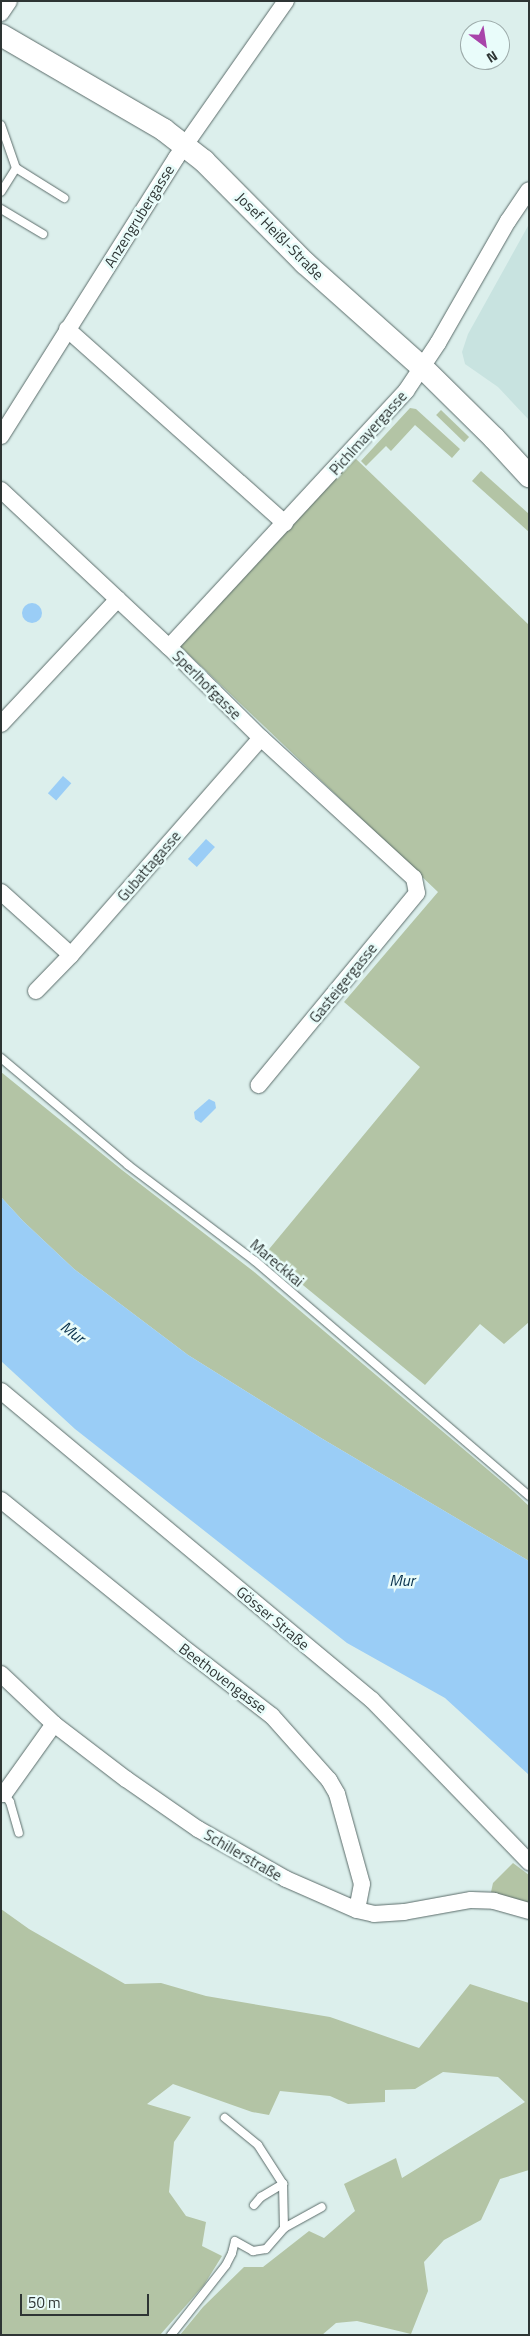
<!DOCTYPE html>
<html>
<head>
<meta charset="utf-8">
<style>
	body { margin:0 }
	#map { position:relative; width:530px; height:2336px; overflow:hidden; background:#dcefec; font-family:"Titillium Web",sans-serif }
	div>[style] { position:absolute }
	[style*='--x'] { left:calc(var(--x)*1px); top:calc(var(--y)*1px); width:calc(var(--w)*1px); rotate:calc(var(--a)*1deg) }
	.built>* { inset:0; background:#c8e3e0 }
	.green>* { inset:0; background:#b3c4a5; transform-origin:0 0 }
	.water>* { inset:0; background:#9acdf6; transform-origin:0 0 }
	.round { border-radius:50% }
	.roads { filter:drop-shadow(0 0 1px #5b6c6a) drop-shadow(0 0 1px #5b6c6a) }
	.lane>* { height:8px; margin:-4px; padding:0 4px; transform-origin:4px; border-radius:4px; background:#fff }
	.street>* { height:16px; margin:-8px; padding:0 8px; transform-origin:8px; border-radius:8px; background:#fff }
	.secondary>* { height:22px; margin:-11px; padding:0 11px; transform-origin:11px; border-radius:11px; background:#fff }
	span { translate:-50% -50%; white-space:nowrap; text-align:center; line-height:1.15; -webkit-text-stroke:5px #e9fcfa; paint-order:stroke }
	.street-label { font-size:15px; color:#2e3534 }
	.water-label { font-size:16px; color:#08314c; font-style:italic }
	.frame { position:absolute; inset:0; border:2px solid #2e3534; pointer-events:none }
	.north { position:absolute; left:460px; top:20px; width:50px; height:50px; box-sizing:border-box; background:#e9fcfa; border:1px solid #9eacab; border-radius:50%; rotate:149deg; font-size:14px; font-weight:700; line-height:20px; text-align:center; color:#2e3534 }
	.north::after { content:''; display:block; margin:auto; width:18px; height:22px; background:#a844aa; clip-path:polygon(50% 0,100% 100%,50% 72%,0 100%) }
	.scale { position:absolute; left:20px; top:2294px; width:129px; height:22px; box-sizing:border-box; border:2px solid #2e3534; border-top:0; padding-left:6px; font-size:15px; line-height:18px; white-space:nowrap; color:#2e3534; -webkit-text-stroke:4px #e9fcfa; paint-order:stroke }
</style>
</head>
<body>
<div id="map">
	<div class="built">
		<i style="clip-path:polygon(528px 226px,529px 226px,529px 420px,498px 387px,465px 364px,462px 352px,468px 334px)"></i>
	</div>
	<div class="green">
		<i style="clip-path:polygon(410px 408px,416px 409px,460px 449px,452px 458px,415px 425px,391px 451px,386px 446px,366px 466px,361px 461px)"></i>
		<i style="left:441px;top:410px;width:39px;height:7px;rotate:44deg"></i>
		<i style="clip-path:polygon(354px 457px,529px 625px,529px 1322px,504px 1344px,480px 1324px,425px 1385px,265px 1254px,420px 1067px,344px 1002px,438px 892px,180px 646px)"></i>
		<i style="clip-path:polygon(481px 471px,529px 514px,529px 532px,472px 481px)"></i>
		<i style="clip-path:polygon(1px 1072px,122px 1170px,253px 1271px,514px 1492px,529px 1506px,529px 1561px,321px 1438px,188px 1355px,74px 1269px,23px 1221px,1px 1197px)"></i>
		<i style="clip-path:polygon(513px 1863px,529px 1875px,529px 1905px,491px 1892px,493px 1883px)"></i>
		<i style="clip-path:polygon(1px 1909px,29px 1929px,125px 1984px,161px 1983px,206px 1996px,330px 2017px,419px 2048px,470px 1984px,529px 2003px,529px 2170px,500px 2179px,481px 2220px,444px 2240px,424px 2262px,428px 2291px,411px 2334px,357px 2321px,336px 2323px,322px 2335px,180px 2335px,203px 2307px,244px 2267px,263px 2267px,309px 2231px,324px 2238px,355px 2211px,344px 2184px,396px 2158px,402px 2178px,525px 2102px,498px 2077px,443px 2072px,415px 2089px,385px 2090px,385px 2102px,348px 2104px,330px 2096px,280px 2091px,269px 2115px,252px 2112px,173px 2084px,147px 2104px,191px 2117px,174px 2142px,169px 2192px,186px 2216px,206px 2222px,202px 2246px,222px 2256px,204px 2285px,160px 2335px,1px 2335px)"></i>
	</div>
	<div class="water">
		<i class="round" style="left:22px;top:603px;width:20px;height:20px"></i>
		<i style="left:63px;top:776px;width:11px;height:23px;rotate:41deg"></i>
		<i style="left:206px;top:839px;width:12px;height:27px;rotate:42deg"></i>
		<i style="clip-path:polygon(209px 1099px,215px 1102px,216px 1108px,201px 1123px,195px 1119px,194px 1112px)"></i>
		<i style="clip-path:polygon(1px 1197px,23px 1221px,74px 1269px,188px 1355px,321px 1438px,529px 1561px,529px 1775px,445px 1698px,347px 1643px,75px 1429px,1px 1361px)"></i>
	</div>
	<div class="roads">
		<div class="lane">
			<i style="--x:1;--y:125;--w:46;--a:70.8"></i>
			<i style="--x:16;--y:168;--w:28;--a:122"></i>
			<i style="--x:16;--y:168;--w:57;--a:32"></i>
			<i style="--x:1;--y:209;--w:49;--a:30.8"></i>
			<i style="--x:1;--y:1058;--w:166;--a:40.1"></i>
			<i style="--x:128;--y:1165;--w:159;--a:37.1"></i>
			<i style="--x:255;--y:1261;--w:361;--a:40.6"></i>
			<i style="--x:4;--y:1794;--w:10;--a:53"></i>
			<i style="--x:10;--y:1802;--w:32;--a:74"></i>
			<i style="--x:254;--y:2205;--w:11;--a:-49"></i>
			<i style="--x:261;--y:2197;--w:26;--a:-31"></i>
			<i style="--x:284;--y:2228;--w:43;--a:-28.9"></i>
			<i style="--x:171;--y:2335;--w:89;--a:-51.8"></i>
			<i style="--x:226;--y:2265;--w:13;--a:-63"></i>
			<i style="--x:232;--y:2253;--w:12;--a:-76"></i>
			<i style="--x:235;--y:2241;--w:21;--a:29"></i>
			<i style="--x:253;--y:2251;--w:13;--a:-9"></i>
			<i style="--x:266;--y:2249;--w:28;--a:-49"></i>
			<i style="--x:284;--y:2228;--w:44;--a:-91.3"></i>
			<i style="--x:283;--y:2184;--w:46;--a:-122.7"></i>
			<i style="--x:258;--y:2145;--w:43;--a:-140.7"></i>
		</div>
		<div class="street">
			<i style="--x:1;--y:13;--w:14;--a:-56"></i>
			<i style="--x:67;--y:329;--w:292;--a:41.7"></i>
			<i style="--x:1;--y:436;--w:328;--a:-57.8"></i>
			<i style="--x:176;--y:158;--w:192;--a:-55"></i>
			<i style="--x:1;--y:490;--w:230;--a:43.1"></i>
			<i style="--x:169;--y:647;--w:129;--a:44.7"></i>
			<i style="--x:261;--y:738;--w:207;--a:42.5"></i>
			<i style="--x:414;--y:878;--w:15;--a:79"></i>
			<i style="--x:417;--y:893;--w:249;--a:129.5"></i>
			<i style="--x:169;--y:647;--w:349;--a:-47.2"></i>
			<i style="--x:406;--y:391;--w:58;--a:-56.3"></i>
			<i style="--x:438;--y:343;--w:141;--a:-60.2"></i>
			<i style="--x:508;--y:221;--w:37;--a:-56"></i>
			<i style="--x:1;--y:724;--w:171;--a:-46.9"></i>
			<i style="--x:1;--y:892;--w:94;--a:42"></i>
			<i style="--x:36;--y:991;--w:50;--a:-45.8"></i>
			<i style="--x:71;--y:955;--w:288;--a:-48.8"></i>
			<i style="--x:1;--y:1391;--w:483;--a:39.8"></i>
			<i style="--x:372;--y:1700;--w:226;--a:45.9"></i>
			<i style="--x:1;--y:1500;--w:230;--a:39"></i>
			<i style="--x:180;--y:1645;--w:116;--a:37.7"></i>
			<i style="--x:272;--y:1716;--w:86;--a:48.3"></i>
			<i style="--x:329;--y:1780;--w:16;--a:60"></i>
			<i style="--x:337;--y:1794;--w:93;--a:74.5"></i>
			<i style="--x:362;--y:1884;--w:26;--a:101"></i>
			<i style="--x:1;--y:1674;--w:73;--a:43.3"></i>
			<i style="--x:54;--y:1724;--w:91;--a:37.4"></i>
			<i style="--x:126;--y:1779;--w:88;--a:34.8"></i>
			<i style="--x:198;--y:1829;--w:101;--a:29.6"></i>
			<i style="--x:286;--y:1879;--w:77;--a:23.6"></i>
			<i style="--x:357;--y:1910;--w:17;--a:13"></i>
			<i style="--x:374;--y:1914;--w:30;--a:-4"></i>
			<i style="--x:404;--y:1912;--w:68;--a:-10.2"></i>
			<i style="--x:471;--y:1900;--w:23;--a:2"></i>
			<i style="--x:494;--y:1901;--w:36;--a:16"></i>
			<i style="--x:1;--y:1794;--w:3;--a:0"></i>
			<i style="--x:4;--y:1794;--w:86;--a:-54.5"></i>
		</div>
		<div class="secondary">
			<i style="--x:1;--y:35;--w:189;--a:30.2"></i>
			<i style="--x:164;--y:130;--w:51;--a:37.8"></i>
			<i style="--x:204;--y:161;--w:144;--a:45.3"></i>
			<i style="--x:305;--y:263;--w:158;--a:41.7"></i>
			<i style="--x:423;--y:368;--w:100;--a:44.6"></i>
			<i style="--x:494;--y:438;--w:52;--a:47.4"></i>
		</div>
	</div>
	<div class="street-label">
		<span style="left:139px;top:216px;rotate:-58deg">Anzengrubergasse</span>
		<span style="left:280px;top:236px;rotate:45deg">Josef Heißl-Straße</span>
		<span style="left:368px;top:433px;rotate:-48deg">Pichlmayergasse</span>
		<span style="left:207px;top:685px;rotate:45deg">Sperlhofgasse</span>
		<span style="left:149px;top:866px;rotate:-49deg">Gubattagasse</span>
		<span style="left:343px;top:983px;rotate:-51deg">Gasteigergasse</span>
		<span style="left:277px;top:1263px;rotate:40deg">Mareckkai</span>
		<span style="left:273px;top:1618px;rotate:40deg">Gösser Straße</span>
		<span style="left:223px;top:1678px;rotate:37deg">Beethovengasse</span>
		<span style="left:243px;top:1855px;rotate:30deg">Schillerstraße</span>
	</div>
	<div class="water-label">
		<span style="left:73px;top:1332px;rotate:37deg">Mur</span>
		<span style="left:402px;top:1580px">Mur</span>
	</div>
	<div class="frame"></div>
	<div class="north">N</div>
	<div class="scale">50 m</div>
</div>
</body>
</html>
